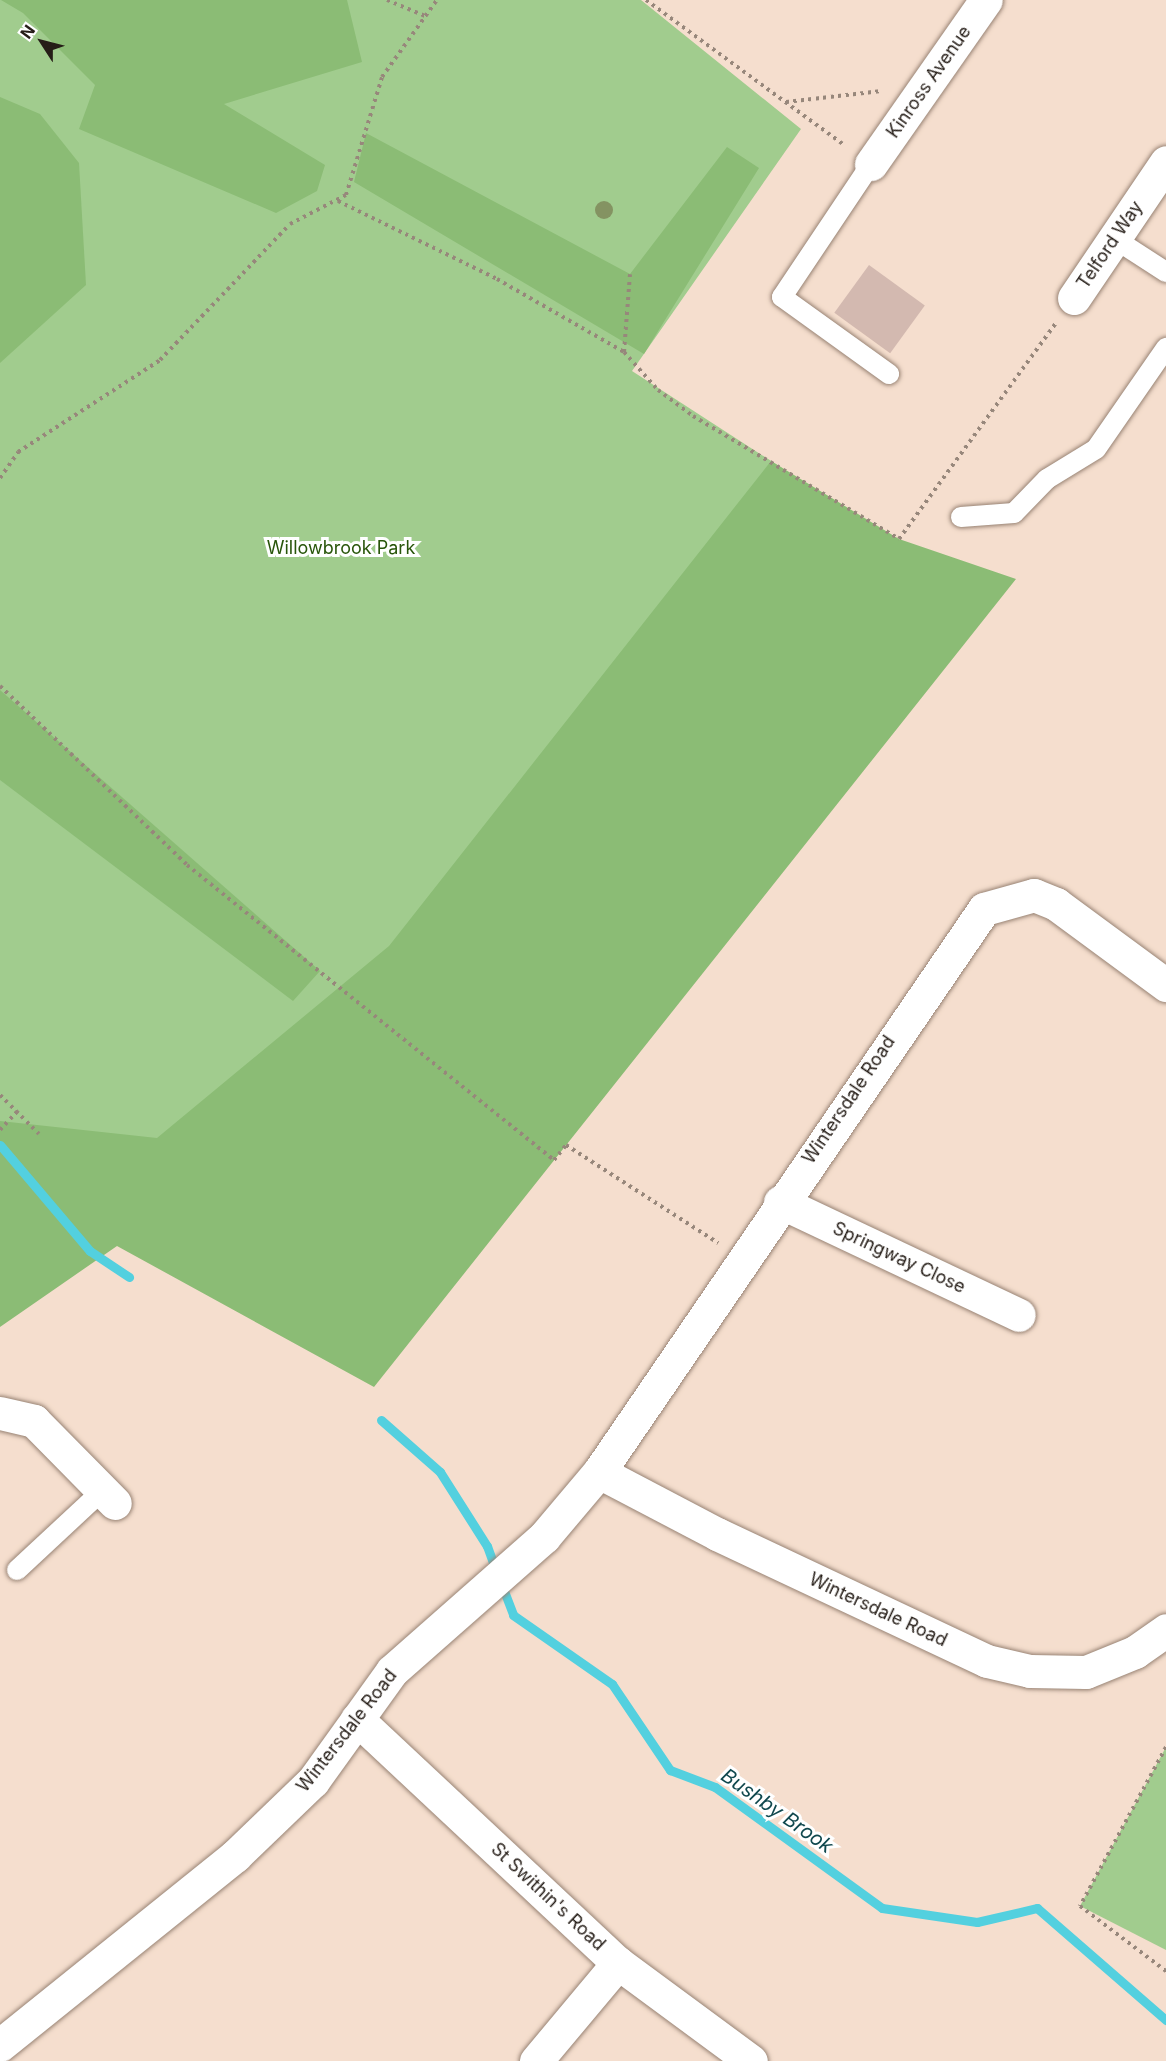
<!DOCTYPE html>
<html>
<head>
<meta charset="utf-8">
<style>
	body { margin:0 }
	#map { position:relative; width:1166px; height:2061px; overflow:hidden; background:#f5dece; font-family:Inter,sans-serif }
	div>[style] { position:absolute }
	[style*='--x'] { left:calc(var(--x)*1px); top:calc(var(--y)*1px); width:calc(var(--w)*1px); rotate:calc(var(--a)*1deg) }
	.green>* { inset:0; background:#a1cc8e }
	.forest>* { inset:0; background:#8bbc75 }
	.stream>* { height:9px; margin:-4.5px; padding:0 4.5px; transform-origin:4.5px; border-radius:4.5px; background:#53d0df }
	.building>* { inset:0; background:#d3b9b0; transform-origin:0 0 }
	.path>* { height:4px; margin-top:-2px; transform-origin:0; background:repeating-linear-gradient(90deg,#97877b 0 3px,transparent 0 7.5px) }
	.roads { filter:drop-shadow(0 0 2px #988374) drop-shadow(0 0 2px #988374) }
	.lane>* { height:20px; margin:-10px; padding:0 10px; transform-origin:10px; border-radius:10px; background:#fff }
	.street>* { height:33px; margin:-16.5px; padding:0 16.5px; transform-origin:16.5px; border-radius:16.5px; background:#fff }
	.trees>* { width:18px; height:18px; margin:-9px; border-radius:50%; background:#849362 }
	span { translate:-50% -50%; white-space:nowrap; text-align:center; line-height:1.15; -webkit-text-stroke:6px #fff; paint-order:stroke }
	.street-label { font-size:18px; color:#251d17 }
	.park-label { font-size:18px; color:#28550a }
	.water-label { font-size:20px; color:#10484e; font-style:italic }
	.north { position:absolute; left:12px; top:12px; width:60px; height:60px; -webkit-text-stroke:4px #fff; paint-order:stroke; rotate:306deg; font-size:16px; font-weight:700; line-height:24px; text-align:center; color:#251d17 }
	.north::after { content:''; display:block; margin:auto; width:21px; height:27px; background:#251d17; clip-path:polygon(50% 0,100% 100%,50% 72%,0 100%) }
</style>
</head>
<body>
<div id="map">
	<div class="green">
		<i style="clip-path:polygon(0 0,641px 0,801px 129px,632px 371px,819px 492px,404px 1020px,0 1244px)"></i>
		<i style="clip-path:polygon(1166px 1747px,1166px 1950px,1080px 1906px)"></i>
	</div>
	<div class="forest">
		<i style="clip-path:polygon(1px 0,347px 0,362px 62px,224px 104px,325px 165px,317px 191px,276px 213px,79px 129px,95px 85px,23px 13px)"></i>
		<i style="clip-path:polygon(0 97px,40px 114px,79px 163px,86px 285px,0 363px)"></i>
		<i style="clip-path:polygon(366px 133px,630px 274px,727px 147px,759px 168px,644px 354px,354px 182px)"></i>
		<i style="clip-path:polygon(771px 461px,899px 539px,1016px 579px,374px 1387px,117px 1246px,0 1327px,0 1121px,157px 1138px,389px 946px)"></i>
		<i style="clip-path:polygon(0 690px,320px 971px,293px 1001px,0 780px)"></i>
	</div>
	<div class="stream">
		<i style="--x:0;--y:1145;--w:139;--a:49.7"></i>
		<i style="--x:90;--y:1251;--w:47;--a:33.7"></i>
		<i style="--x:381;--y:1420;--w:79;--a:41.4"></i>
		<i style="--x:440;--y:1472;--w:88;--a:57.6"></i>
		<i style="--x:487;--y:1546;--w:27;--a:70"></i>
		<i style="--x:501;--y:1583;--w:34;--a:69"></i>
		<i style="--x:513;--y:1615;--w:121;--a:34.9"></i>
		<i style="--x:612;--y:1684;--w:104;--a:56"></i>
		<i style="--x:670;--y:1770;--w:48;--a:20.7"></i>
		<i style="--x:715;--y:1787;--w:206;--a:35.9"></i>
		<i style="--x:882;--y:1908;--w:96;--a:8.4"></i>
		<i style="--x:977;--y:1922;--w:62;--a:-13.1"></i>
		<i style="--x:1037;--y:1908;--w:171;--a:41"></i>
	</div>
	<div class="building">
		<i style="left:869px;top:265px;width:69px;height:59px;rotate:36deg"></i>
	</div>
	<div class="path">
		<i style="--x:387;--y:0;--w:41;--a:22.8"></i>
		<i style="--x:646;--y:0;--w:245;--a:36.2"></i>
		<i style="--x:786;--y:102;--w:96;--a:-6.6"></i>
		<i style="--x:338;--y:201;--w:177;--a:26.1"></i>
		<i style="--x:497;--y:279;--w:146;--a:29.9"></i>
		<i style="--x:624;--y:352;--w:51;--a:48.2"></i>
		<i style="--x:658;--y:390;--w:44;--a:36.6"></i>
		<i style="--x:693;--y:416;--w:240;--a:30.8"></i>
		<i style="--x:899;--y:539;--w:267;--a:-54"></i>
		<i style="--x:624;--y:352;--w:78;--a:-85.6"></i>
		<i style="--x:0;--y:478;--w:32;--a:-55"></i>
		<i style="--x:18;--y:452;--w:169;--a:-32.9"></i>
		<i style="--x:160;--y:360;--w:188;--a:-46.3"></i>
		<i style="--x:290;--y:224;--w:63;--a:-27.4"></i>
		<i style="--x:346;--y:195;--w:123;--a:-73"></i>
		<i style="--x:382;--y:77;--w:95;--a:-54.5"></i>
		<i style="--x:0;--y:686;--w:259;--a:43.7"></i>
		<i style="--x:187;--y:865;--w:471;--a:38.8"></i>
		<i style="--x:554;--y:1160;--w:19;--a:-51"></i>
		<i style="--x:566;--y:1145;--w:181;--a:32.8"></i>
		<i style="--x:0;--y:1095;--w:55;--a:45"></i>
		<i style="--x:0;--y:1130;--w:25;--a:-47"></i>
		<i style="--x:1166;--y:1747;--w:181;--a:118.4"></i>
		<i style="--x:1080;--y:1906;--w:108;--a:37.1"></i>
	</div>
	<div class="roads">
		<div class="lane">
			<i style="--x:871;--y:164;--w:160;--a:123.8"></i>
			<i style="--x:782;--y:297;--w:132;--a:35.7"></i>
			<i style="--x:1115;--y:239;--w:61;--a:32.9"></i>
			<i style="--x:961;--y:517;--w:53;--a:-4.3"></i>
			<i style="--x:1014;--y:513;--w:47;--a:-45.9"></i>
			<i style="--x:1047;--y:479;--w:57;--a:-31.5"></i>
			<i style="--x:1096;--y:449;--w:123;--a:-55.3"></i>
			<i style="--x:17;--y:1570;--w:117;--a:-42.9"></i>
		</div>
		<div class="street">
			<i style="--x:871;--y:164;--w:200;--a:-55"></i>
			<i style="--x:1074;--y:298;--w:164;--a:-55.9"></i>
			<i style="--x:780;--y:1202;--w:264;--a:25.3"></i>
			<i style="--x:0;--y:1413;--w:35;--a:13"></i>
			<i style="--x:34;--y:1421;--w:115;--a:45.4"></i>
			<i style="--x:599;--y:1472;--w:133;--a:27.7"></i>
			<i style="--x:717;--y:1534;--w:298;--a:25.2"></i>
			<i style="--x:987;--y:1661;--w:44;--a:13.1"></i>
			<i style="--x:1030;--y:1671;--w:56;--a:1"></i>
			<i style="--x:1086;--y:1672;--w:53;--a:-22.2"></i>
			<i style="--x:1135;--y:1652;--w:38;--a:-35"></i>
			<i style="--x:357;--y:1719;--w:357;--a:43.1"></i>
			<i style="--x:618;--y:1963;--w:165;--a:36.4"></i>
			<i style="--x:0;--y:2045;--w:302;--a:-38.8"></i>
			<i style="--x:235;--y:1856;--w:108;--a:-43.9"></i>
			<i style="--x:313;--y:1781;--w:135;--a:-54.3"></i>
			<i style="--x:392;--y:1671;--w:203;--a:-41.4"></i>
			<i style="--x:544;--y:1537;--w:85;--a:-49.8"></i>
			<i style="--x:599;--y:1472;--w:682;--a:-55.63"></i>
			<i style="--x:984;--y:909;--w:52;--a:-15.6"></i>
			<i style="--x:1034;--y:895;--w:24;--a:22"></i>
			<i style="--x:1056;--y:904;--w:137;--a:36.4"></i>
			<i style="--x:536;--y:2061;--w:128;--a:-50.1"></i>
		</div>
	</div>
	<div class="trees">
		<i style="left:604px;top:210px"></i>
	</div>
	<div class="street-label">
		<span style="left:929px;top:82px;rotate:-55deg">Kinross Avenue</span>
		<span style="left:1110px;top:245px;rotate:-56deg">Telford Way</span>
		<span style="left:849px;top:1100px;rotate:-56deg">Wintersdale Road</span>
		<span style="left:899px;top:1258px;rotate:25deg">Springway Close</span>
		<span style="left:878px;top:1610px;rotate:25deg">Wintersdale Road</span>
		<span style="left:347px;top:1731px;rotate:-52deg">Wintersdale Road</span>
		<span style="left:548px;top:1897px;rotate:43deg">St Swithin's Road</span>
	</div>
	<div class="park-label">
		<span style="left:341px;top:548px">Willowbrook Park</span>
	</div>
	<div class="water-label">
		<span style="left:777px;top:1811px;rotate:35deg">Bushby Brook</span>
	</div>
	<div class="north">N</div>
</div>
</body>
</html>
